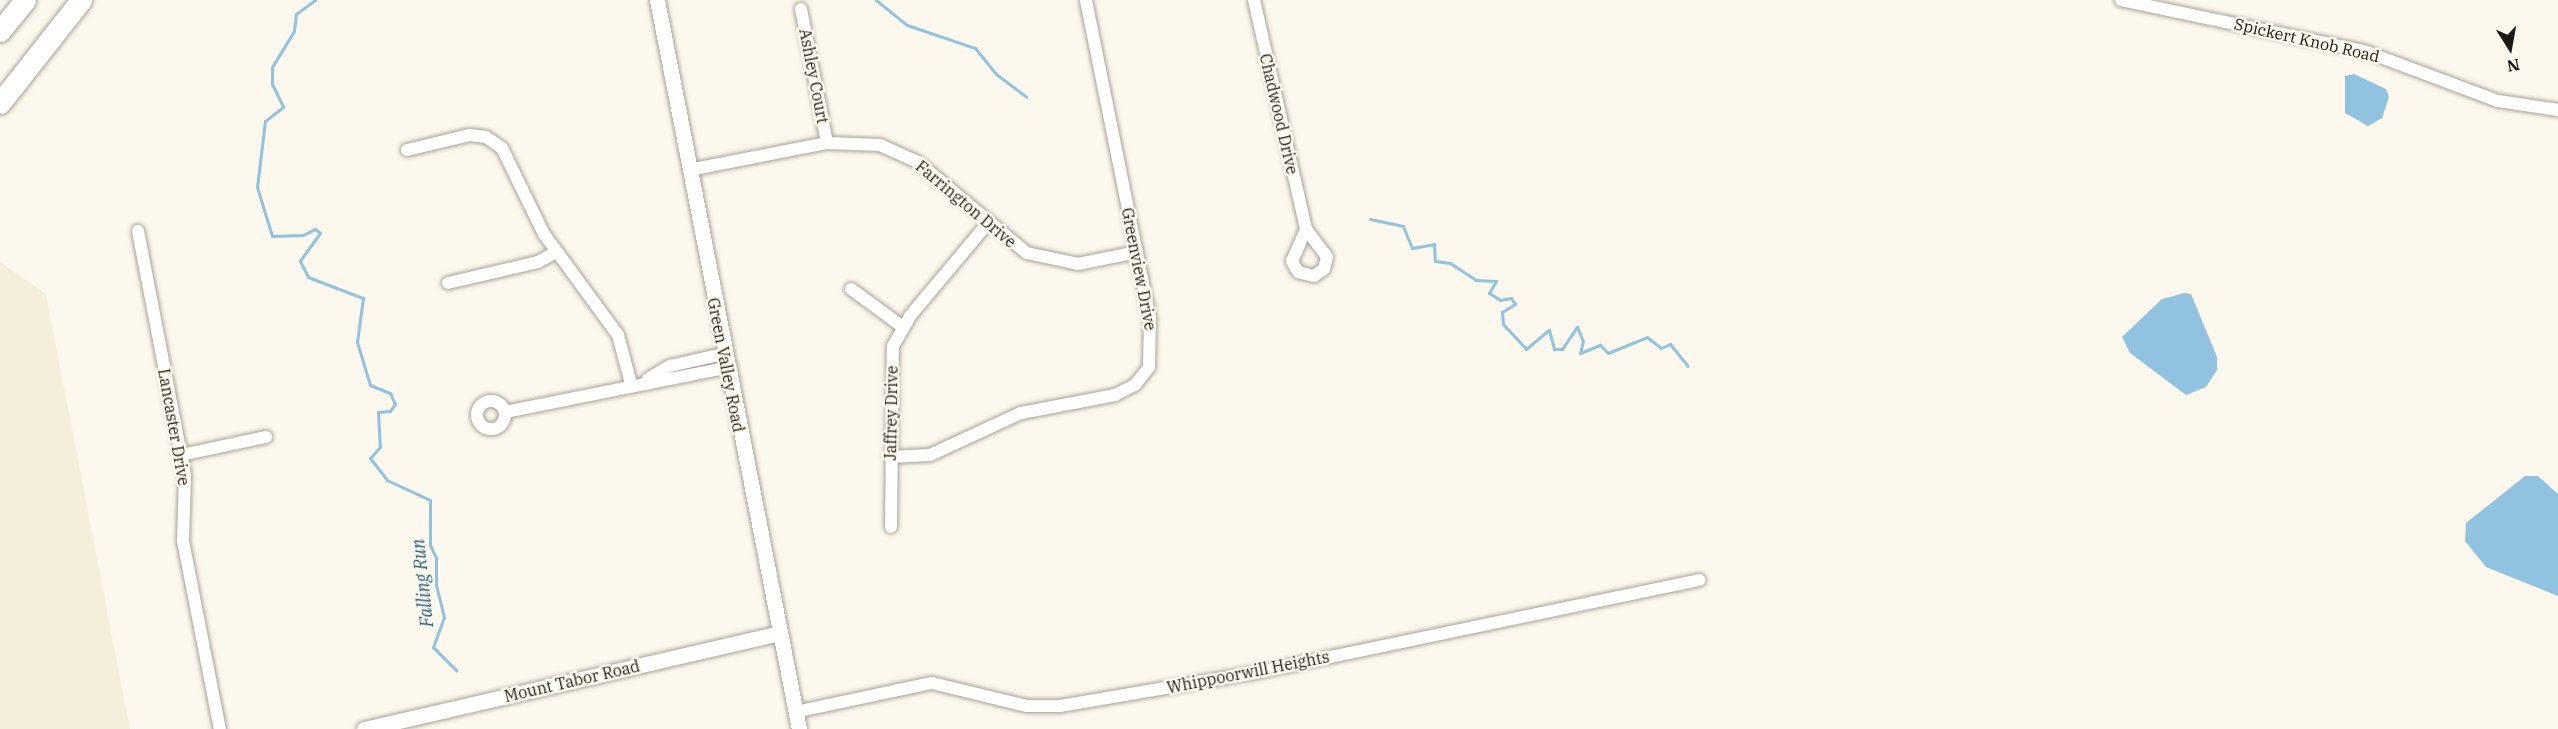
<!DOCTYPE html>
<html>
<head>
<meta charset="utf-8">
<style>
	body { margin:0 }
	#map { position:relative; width:2558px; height:729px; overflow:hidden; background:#fdf8ed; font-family:"IBM Plex Serif",serif }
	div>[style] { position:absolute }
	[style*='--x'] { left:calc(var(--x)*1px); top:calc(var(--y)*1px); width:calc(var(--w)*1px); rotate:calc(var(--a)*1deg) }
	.built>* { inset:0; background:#f5eedb }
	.water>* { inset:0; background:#91c3e1 }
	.stream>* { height:3px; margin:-1.5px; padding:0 1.5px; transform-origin:1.5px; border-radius:1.5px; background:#91c3e1 }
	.roads { filter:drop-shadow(0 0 2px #a7a398) drop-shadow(0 0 2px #a7a398) }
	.minor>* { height:12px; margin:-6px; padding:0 6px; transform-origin:6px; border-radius:6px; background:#fff }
	.minor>.ring { margin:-6px; padding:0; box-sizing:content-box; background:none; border:12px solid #fff; border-radius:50% }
	.tertiary>* { height:15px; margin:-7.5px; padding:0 7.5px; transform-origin:7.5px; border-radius:7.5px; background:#fff }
	.motorway>* { height:21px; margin:-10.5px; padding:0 10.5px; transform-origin:10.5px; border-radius:10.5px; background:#fff }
	span { translate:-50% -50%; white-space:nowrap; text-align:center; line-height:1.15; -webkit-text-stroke:5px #fdf8ed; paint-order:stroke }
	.street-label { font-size:16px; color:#1c1a16 }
	.water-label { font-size:18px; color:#1f5a79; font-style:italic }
	.north { position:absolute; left:2480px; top:18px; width:60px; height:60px; -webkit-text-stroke:4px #fdf8ed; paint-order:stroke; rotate:169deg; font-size:16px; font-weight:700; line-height:24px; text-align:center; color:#1c1a16 }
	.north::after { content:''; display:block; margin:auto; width:21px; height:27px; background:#1c1a16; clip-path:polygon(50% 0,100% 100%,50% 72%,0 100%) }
</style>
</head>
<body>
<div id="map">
	<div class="built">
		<i style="clip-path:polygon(0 262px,46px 294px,130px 729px,0 729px)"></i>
	</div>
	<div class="water">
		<i style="clip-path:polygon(2354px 74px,2386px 89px,2389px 97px,2382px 118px,2368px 126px,2345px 113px,2345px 76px)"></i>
		<i style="clip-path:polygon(2184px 293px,2191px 294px,2217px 357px,2217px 370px,2206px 387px,2186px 395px,2130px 353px,2122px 337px,2162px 299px)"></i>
		<i style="clip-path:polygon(2525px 476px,2538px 476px,2558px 494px,2558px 596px,2486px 567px,2465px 541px,2466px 523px)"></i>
	</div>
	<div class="stream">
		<i style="--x:315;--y:0;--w:24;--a:144"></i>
		<i style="--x:296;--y:14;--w:17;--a:97"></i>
		<i style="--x:294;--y:31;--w:42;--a:121.4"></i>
		<i style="--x:272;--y:67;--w:17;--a:90"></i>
		<i style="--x:272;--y:84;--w:25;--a:64"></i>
		<i style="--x:283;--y:107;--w:23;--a:142"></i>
		<i style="--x:265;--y:121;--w:66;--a:96.9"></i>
		<i style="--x:257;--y:187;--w:51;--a:73"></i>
		<i style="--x:272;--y:236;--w:31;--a:-2"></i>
		<i style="--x:303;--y:235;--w:13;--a:-27"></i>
		<i style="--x:315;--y:229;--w:6;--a:39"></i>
		<i style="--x:320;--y:233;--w:34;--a:126"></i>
		<i style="--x:300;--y:261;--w:18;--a:63"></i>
		<i style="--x:308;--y:277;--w:59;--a:20.9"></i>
		<i style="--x:363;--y:298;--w:44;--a:97.8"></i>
		<i style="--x:357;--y:342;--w:45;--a:73.2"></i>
		<i style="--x:370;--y:385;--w:22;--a:22"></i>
		<i style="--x:390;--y:393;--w:12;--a:66"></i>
		<i style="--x:395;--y:404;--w:9;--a:126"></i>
		<i style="--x:390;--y:411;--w:12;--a:175"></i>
		<i style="--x:378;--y:412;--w:35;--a:87"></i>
		<i style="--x:380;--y:447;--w:15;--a:132"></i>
		<i style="--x:370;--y:458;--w:28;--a:52"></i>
		<i style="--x:387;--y:480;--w:47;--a:24.9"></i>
		<i style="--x:430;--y:500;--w:45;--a:90"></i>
		<i style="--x:430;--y:545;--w:14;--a:65"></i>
		<i style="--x:436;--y:558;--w:27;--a:90"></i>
		<i style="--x:436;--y:585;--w:33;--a:76"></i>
		<i style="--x:444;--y:617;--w:32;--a:110"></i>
		<i style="--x:433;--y:647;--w:33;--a:45"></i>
		<i style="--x:876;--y:0;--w:40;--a:39"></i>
		<i style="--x:907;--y:25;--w:72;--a:18.7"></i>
		<i style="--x:975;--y:48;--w:33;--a:51"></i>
		<i style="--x:996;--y:74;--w:38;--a:37"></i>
		<i style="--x:1370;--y:219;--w:34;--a:12"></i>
		<i style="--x:1403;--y:226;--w:24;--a:68"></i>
		<i style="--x:1412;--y:248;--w:22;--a:-10"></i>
		<i style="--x:1434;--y:244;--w:17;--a:87"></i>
		<i style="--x:1435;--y:261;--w:15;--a:8"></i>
		<i style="--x:1450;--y:263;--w:31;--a:33"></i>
		<i style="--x:1476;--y:280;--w:20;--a:3"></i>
		<i style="--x:1496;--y:281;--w:14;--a:120"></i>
		<i style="--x:1489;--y:293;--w:13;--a:32"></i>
		<i style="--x:1500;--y:300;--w:11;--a:-10"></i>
		<i style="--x:1511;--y:298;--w:7;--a:56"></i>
		<i style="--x:1515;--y:304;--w:15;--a:148"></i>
		<i style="--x:1502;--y:312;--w:12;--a:85"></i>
		<i style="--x:1503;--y:324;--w:34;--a:47"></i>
		<i style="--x:1526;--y:349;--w:30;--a:-40"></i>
		<i style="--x:1549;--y:330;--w:20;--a:75"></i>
		<i style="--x:1554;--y:349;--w:8;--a:0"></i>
		<i style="--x:1562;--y:349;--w:27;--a:-56"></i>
		<i style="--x:1577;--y:327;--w:15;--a:67"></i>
		<i style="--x:1583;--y:341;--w:12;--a:104"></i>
		<i style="--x:1580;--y:353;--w:22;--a:-22"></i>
		<i style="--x:1600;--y:345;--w:11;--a:45"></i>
		<i style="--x:1608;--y:353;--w:42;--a:-22.3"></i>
		<i style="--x:1647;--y:337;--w:18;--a:38"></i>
		<i style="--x:1661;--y:348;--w:10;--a:-24"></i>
		<i style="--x:1670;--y:344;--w:28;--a:51"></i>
	</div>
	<div class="roads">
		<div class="minor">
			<i style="--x:1254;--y:0;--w:235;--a:77.2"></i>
			<i style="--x:2121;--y:0;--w:251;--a:11.9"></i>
			<i style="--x:2367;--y:52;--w:140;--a:20.5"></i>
			<i style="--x:2498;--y:101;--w:61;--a:8.5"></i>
			<i style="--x:801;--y:9;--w:136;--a:79"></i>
			<i style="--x:407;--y:150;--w:65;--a:-13.4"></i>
			<i style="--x:470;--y:135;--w:16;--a:7"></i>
			<i style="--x:486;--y:137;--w:19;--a:35"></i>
			<i style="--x:502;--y:148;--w:96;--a:64"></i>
			<i style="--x:544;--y:234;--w:125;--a:53.8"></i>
			<i style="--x:618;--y:335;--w:51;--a:75.1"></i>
			<i style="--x:689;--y:170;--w:141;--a:-11.1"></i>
			<i style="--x:827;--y:143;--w:53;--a:2.2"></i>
			<i style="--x:880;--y:145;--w:42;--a:24.1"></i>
			<i style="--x:918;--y:162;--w:142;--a:39.9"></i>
			<i style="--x:1027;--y:253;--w:52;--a:12.2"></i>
			<i style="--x:1078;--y:264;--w:60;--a:-11.5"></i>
			<i style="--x:1306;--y:229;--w:35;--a:53"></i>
			<i style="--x:1327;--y:257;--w:12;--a:104"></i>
			<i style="--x:1324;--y:269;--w:12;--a:145"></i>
			<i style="--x:1314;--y:276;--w:16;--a:-166"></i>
			<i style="--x:1298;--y:272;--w:13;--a:-119"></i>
			<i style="--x:1292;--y:261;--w:35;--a:-66"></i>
			<i style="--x:138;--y:231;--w:248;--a:79.1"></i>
			<i style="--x:185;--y:475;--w:66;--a:91.7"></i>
			<i style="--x:183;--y:541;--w:192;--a:78.9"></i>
			<i style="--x:448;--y:283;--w:92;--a:-13.1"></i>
			<i style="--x:538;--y:262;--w:21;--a:-29"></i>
			<i style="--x:851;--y:289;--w:64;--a:36.2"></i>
			<i style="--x:648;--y:379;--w:26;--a:-31"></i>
			<i style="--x:670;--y:366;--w:54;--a:-12.8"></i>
			<i class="ring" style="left:477px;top:401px;width:16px;height:16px"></i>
			<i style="--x:505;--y:412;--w:225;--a:-11.3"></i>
			<i style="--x:181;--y:455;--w:87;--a:-12"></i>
			<i style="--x:890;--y:457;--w:40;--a:-2.9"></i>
			<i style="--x:930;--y:455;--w:100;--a:-24.8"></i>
			<i style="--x:1021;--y:413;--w:96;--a:-10.8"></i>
			<i style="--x:1115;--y:395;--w:22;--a:-27"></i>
			<i style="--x:1135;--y:385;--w:23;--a:-52"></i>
			<i style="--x:1149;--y:367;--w:49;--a:-88.8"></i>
			<i style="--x:1150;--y:318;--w:324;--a:-101.4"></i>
			<i style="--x:891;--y:527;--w:181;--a:-89.4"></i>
			<i style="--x:893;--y:346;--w:34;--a:-60"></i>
			<i style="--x:910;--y:316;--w:121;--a:-50"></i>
			<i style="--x:795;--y:712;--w:140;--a:-12"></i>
			<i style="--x:932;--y:683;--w:98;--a:13.6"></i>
			<i style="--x:1027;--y:706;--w:33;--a:0"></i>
			<i style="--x:1060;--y:706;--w:202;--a:-9.7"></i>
			<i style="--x:1259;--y:672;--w:450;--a:-11.8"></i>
		</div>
		<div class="tertiary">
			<i style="--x:657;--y:0;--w:743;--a:78.98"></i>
			<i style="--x:364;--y:729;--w:426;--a:-13"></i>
		</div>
		<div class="motorway">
			<i style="--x:0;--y:31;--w:40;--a:-51"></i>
			<i style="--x:0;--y:103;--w:131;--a:-51.8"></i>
		</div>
	</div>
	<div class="street-label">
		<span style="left:2307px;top:40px;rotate:13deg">Spickert Knob Road</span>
		<span style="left:814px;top:76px;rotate:79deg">Ashley Court</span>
		<span style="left:1279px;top:114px;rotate:77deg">Chadwood Drive</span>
		<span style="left:966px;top:204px;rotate:40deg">Farrington Drive</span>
		<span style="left:1139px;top:269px;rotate:79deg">Greenview Drive</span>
		<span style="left:726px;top:365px;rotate:79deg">Green Valley Road</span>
		<span style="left:891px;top:413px;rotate:-89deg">Jaffrey Drive</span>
		<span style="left:174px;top:427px;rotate:80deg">Lancaster Drive</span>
		<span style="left:1248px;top:672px;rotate:-11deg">Whippoorwill Heights</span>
		<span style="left:572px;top:681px;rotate:-13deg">Mount Tabor Road</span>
	</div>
	<div class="water-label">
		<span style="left:423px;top:583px;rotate:-96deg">Falling Run</span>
	</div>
	<div class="north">N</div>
</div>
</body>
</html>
